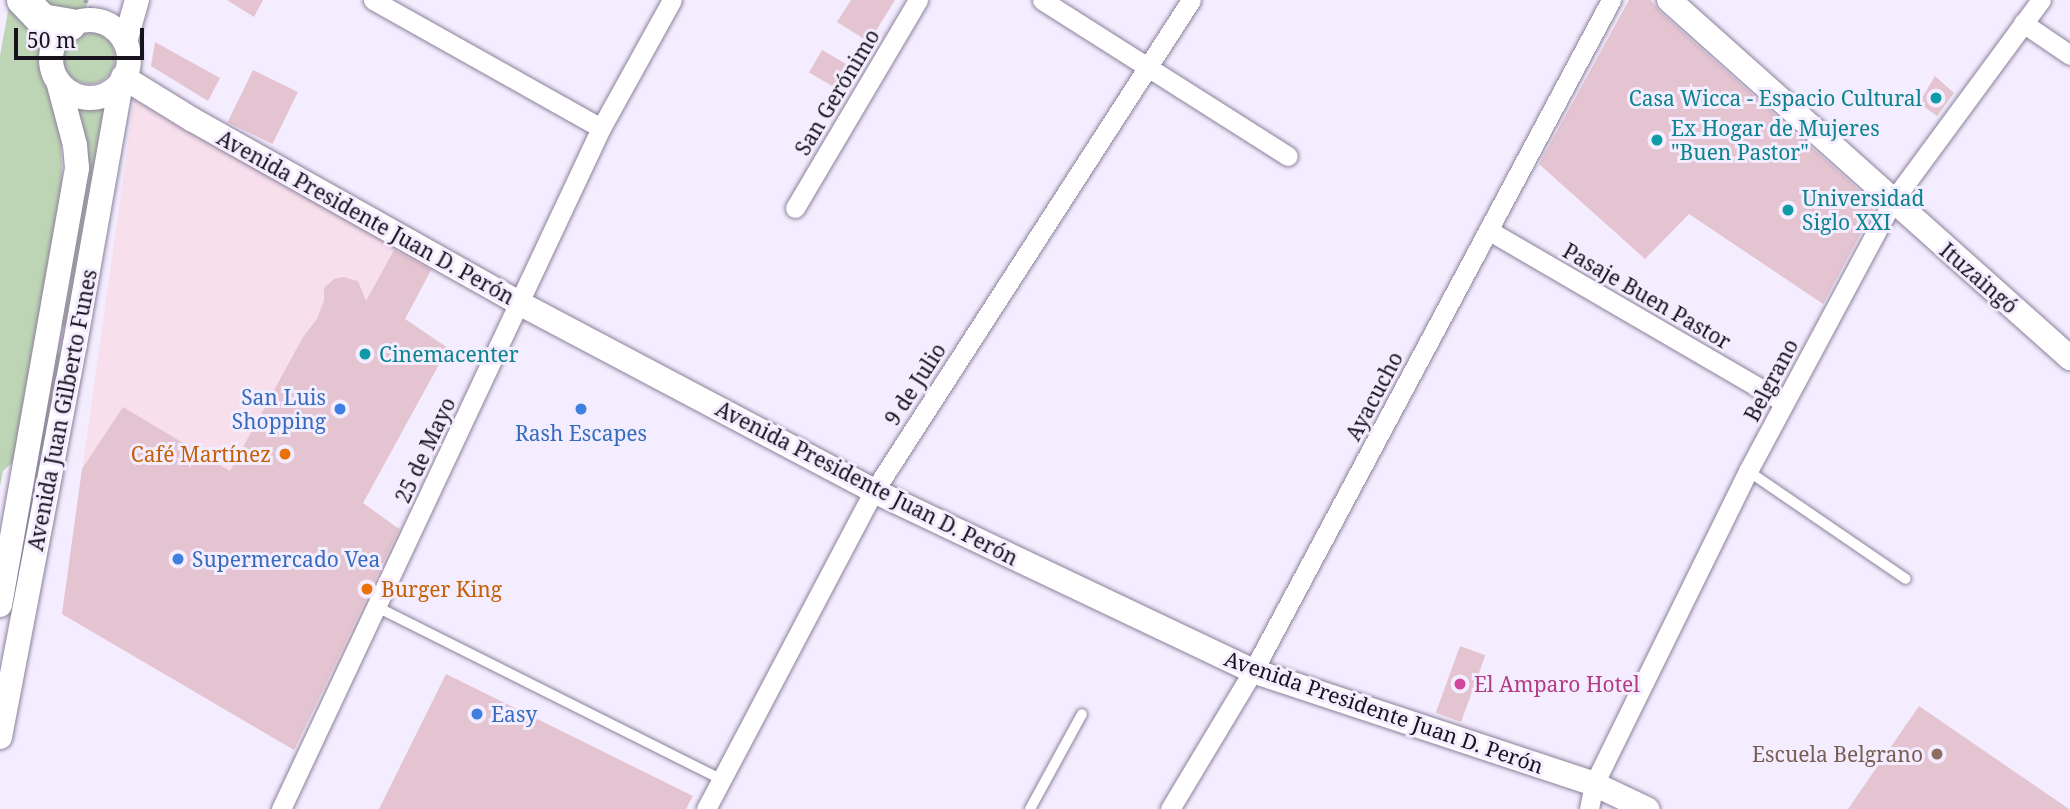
<!DOCTYPE html>
<html>
<head>
<meta charset="utf-8">
<style>
	body { margin:0 }
	#map { position:relative; width:2070px; height:809px; overflow:hidden; background:#f4edff; font-family:"Noto Serif",serif }
	div>[style] { position:absolute }
	[style*='--x'] { left:calc(var(--x)*1px); top:calc(var(--y)*1px); width:calc(var(--w)*1px); rotate:calc(var(--a)*1deg) }
	.commercial>* { inset:0; background:#f7dfeb }
	.green>* { inset:0; background:#bed5b5; transform-origin:0 0 }
	.round { border-radius:50% }
	.building>* { inset:0; background:#e5c4d1; transform-origin:0 0 }
	.path>* { height:3.5px; margin-top:-1.75px; transform-origin:0; background:repeating-linear-gradient(90deg,#a19baa 0 3.5px,transparent 0 8.5px) }
	.roads { filter:drop-shadow(0 0 2px #8c819b) drop-shadow(0 0 2px #8c819b) }
	.service>* { height:10px; margin:-5px; padding:0 5px; transform-origin:5px; border-radius:5px; background:#fff }
	.minor>* { height:19px; margin:-9.5px; padding:0 9.5px; transform-origin:9.5px; border-radius:9.5px; background:#fff }
	.tertiary>* { height:24px; margin:-12px; padding:0 12px; transform-origin:12px; border-radius:12px; background:#fff }
	.tertiary>.ring { margin:-12px; padding:0; box-sizing:content-box; background:none; border:24px solid #fff; border-radius:50% }
	.trunk>* { height:32px; margin:-16px; padding:0 16px; transform-origin:16px; border-radius:16px; background:#fff }
	.dots>* { width:19px; height:19px; translate:-50% -50%; box-sizing:border-box; border:4px solid #f4edff; border-radius:50% }
	span { translate:-50% -50%; white-space:nowrap; text-align:center; line-height:1.15; -webkit-text-stroke:6px #f4edff; paint-order:stroke }
	.street-label { font-size:21px; color:#17121c }
	.culture-label { font-size:21px; color:#0d838f }
	.right { translate:-100% -50%; text-align:right }
	.left { translate:0 -50%; text-align:left }
	.shop-label { font-size:21px; color:#366cbe }
	.food-label { font-size:21px; color:#c56008 }
	.hotel-label { font-size:21px; color:#b23c85 }
	.education-label { font-size:21px; color:#785e54 }
	.scale { position:absolute; left:14px; top:28px; width:130px; height:32px; box-sizing:border-box; border:4px solid #17121c; border-top:0; padding-left:9px; font-size:21px; line-height:24px; white-space:nowrap; color:#17121c; -webkit-text-stroke:5px #f4edff; paint-order:stroke }
</style>
</head>
<body>
<div id="map">
	<div class="commercial">
		<i style="clip-path:polygon(134px 100px,434px 265px,405px 319px,448px 348px,363px 503px,404px 532px,294px 750px,62px 614px)"></i>
	</div>
	<div class="green">
		<i style="clip-path:polygon(10px 0,53px 33px,45px 51px,45px 69px,61px 140px,62px 177px,61px 206px,18px 457px,3px 471px,0 486px,0 56px)"></i>
		<i style="clip-path:polygon(29px 0,89px 0,84px 13px,79px 17px)"></i>
		<i class="round" style="left:63px;top:32px;width:52px;height:52px"></i>
		<i style="clip-path:polygon(112px 98px,70px 327px,59px 326px,70px 99px,92px 106px)"></i>
		<i style="left:54px;top:352px;width:11px;height:232px;rotate:10deg"></i>
	</div>
	<div class="building">
		<i style="clip-path:polygon(227px 0,263px 0,254px 17px)"></i>
		<i style="clip-path:polygon(851px 0,895px 0,869px 42px,837px 22px)"></i>
		<i style="clip-path:polygon(1629px 0,1651px 0,1659px 11px,1876px 205px,1823px 304px,1689px 214px,1645px 259px,1539px 164px)"></i>
		<i style="clip-path:polygon(155px 42px,220px 78px,208px 101px,151px 66px)"></i>
		<i style="left:822px;top:50px;width:40px;height:26px;rotate:30deg"></i>
		<i style="left:253px;top:70px;width:50px;height:58px;rotate:26deg"></i>
		<i style="clip-path:polygon(1935px 76px,1954px 93px,1937px 116px,1919px 103px)"></i>
		<i style="clip-path:polygon(394px 250px,431px 270px,405px 319px,448px 348px,363px 503px,399px 529px,294px 750px,62px 614px,82px 469px,123px 407px,230px 471px,303px 337px,317px 319px,324px 300px,324px 288px,334px 279px,343px 277px,358px 281px,366px 301px)"></i>
		<i style="left:1460px;top:646px;width:27px;height:71px;rotate:20deg"></i>
		<i style="clip-path:polygon(446px 674px,693px 796px,686px 809px,379px 809px)"></i>
		<i style="clip-path:polygon(1919px 706px,2069px 809px,1848px 809px)"></i>
	</div>
	<div class="path">
		<i style="--x:85;--y:0;--w:18;--a:61"></i>
	</div>
	<div class="roads">
		<div class="service">
			<i style="--x:1748;--y:471;--w:191;--a:34.4"></i>
			<i style="--x:377;--y:607;--w:385;--a:26.6"></i>
			<i style="--x:1030;--y:809;--w:108;--a:-61.3"></i>
		</div>
		<div class="minor">
			<i style="--x:373;--y:0;--w:261;--a:29.3"></i>
			<i style="--x:1042;--y:0;--w:291;--a:32.4"></i>
			<i style="--x:2023;--y:23;--w:57;--a:34.2"></i>
			<i style="--x:795;--y:208;--w:242;--a:-59.4"></i>
			<i style="--x:1488;--y:230;--w:342;--a:30.2"></i>
			<i style="--x:281;--y:809;--w:752;--a:-64.83"></i>
			<i style="--x:601;--y:128;--w:146;--a:-61"></i>
			<i style="--x:706;--y:809;--w:360;--a:-62.2"></i>
			<i style="--x:874;--y:491;--w:584;--a:-57.15"></i>
			<i style="--x:1170;--y:809;--w:161;--a:-59"></i>
			<i style="--x:1253;--y:671;--w:761;--a:-61.92"></i>
			<i style="--x:1589;--y:809;--w:25;--a:-79"></i>
			<i style="--x:1594;--y:784;--w:349;--a:-63.8"></i>
			<i style="--x:1748;--y:471;--w:305;--a:-61.8"></i>
			<i style="--x:1892;--y:202;--w:251;--a:-53.6"></i>
		</div>
		<div class="tertiary">
			<i style="--x:1669;--y:0;--w:538;--a:41.76"></i>
			<i class="ring" style="left:51px;top:20px;width:54px;height:54px"></i>
			<i style="--x:125;--y:42;--w:44;--a:-74.1"></i>
			<i style="--x:123;--y:77;--w:82;--a:31.6"></i>
			<i style="--x:193;--y:120;--w:374;--a:29.3"></i>
			<i style="--x:519;--y:303;--w:402;--a:27.9"></i>
			<i style="--x:874;--y:491;--w:420;--a:25.4"></i>
			<i style="--x:1253;--y:671;--w:359;--a:18.3"></i>
			<i style="--x:1594;--y:784;--w:59;--a:25.3"></i>
			<i style="--x:0;--y:605;--w:444;--a:-80"></i>
			<i style="--x:77;--y:168;--w:23;--a:-95"></i>
			<i style="--x:75;--y:145;--w:66;--a:-104.9"></i>
			<i style="--x:0;--y:737;--w:400;--a:-79.2"></i>
			<i style="--x:75;--y:344;--w:266;--a:-80"></i>
		</div>
		<div class="trunk">
			<i style="--x:23;--y:0;--w:28;--a:46"></i>
			<i style="--x:42;--y:20;--w:28;--a:10"></i>
		</div>
	</div>
	<div class="dots">
		<i style="left:1936px;top:98px;background:#0f9aa8"></i>
		<i style="left:1657px;top:140px;background:#0f9aa8"></i>
		<i style="left:1788px;top:210px;background:#0f9aa8"></i>
		<i style="left:365px;top:354px;background:#0f9aa8"></i>
		<i style="left:340px;top:409px;background:#3f7fe0"></i>
		<i style="left:581px;top:409px;background:#3f7fe0"></i>
		<i style="left:285px;top:454px;background:#e8710a"></i>
		<i style="left:178px;top:559px;background:#3f7fe0"></i>
		<i style="left:367px;top:589px;background:#e8710a"></i>
		<i style="left:1460px;top:684px;background:#d1479c"></i>
		<i style="left:477px;top:714px;background:#3f7fe0"></i>
		<i style="left:1937px;top:754px;background:#8d6e63"></i>
	</div>
	<div class="street-label">
		<span style="left:837px;top:92px;rotate:-59deg">San Gerónimo</span>
		<span style="left:366px;top:217px;rotate:29deg">Avenida Presidente Juan D. Perón</span>
		<span style="left:1979px;top:278px;rotate:41deg">Ituzaingó</span>
		<span style="left:1647px;top:296px;rotate:30deg">Pasaje Buen Pastor</span>
		<span style="left:1771px;top:380px;rotate:-62deg">Belgrano</span>
		<span style="left:915px;top:384px;rotate:-57deg">9 de Julio</span>
		<span style="left:1374px;top:396px;rotate:-62deg">Ayacucho</span>
		<span style="left:62px;top:410px;rotate:-79deg">Avenida Juan Gilberto Funes</span>
		<span style="left:425px;top:450px;rotate:-65deg">25 de Mayo</span>
		<span style="left:867px;top:483px;rotate:27deg">Avenida Presidente Juan D. Perón</span>
		<span style="left:1384px;top:712px;rotate:19deg">Avenida Presidente Juan D. Perón</span>
	</div>
	<div class="culture-label">
		<span class="right" style="left:1922px;top:98px">Casa Wicca - Espacio Cultural</span>
		<span class="left" style="left:1671px;top:140px">Ex Hogar de Mujeres<br>"Buen Pastor"</span>
		<span class="left" style="left:1802px;top:210px">Universidad<br>Siglo XXI</span>
		<span class="left" style="left:379px;top:354px">Cinemacenter</span>
	</div>
	<div class="shop-label">
		<span class="right" style="left:326px;top:409px">San Luis<br>Shopping</span>
		<span style="left:581px;top:433px">Rash Escapes</span>
		<span class="left" style="left:192px;top:559px">Supermercado Vea</span>
		<span class="left" style="left:491px;top:714px">Easy</span>
	</div>
	<div class="food-label">
		<span class="right" style="left:271px;top:454px">Café Martínez</span>
		<span class="left" style="left:381px;top:589px">Burger King</span>
	</div>
	<div class="hotel-label">
		<span class="left" style="left:1474px;top:684px">El Amparo Hotel</span>
	</div>
	<div class="education-label">
		<span class="right" style="left:1923px;top:754px">Escuela Belgrano</span>
	</div>
	<div class="scale">50 m</div>
</div>
</body>
</html>
